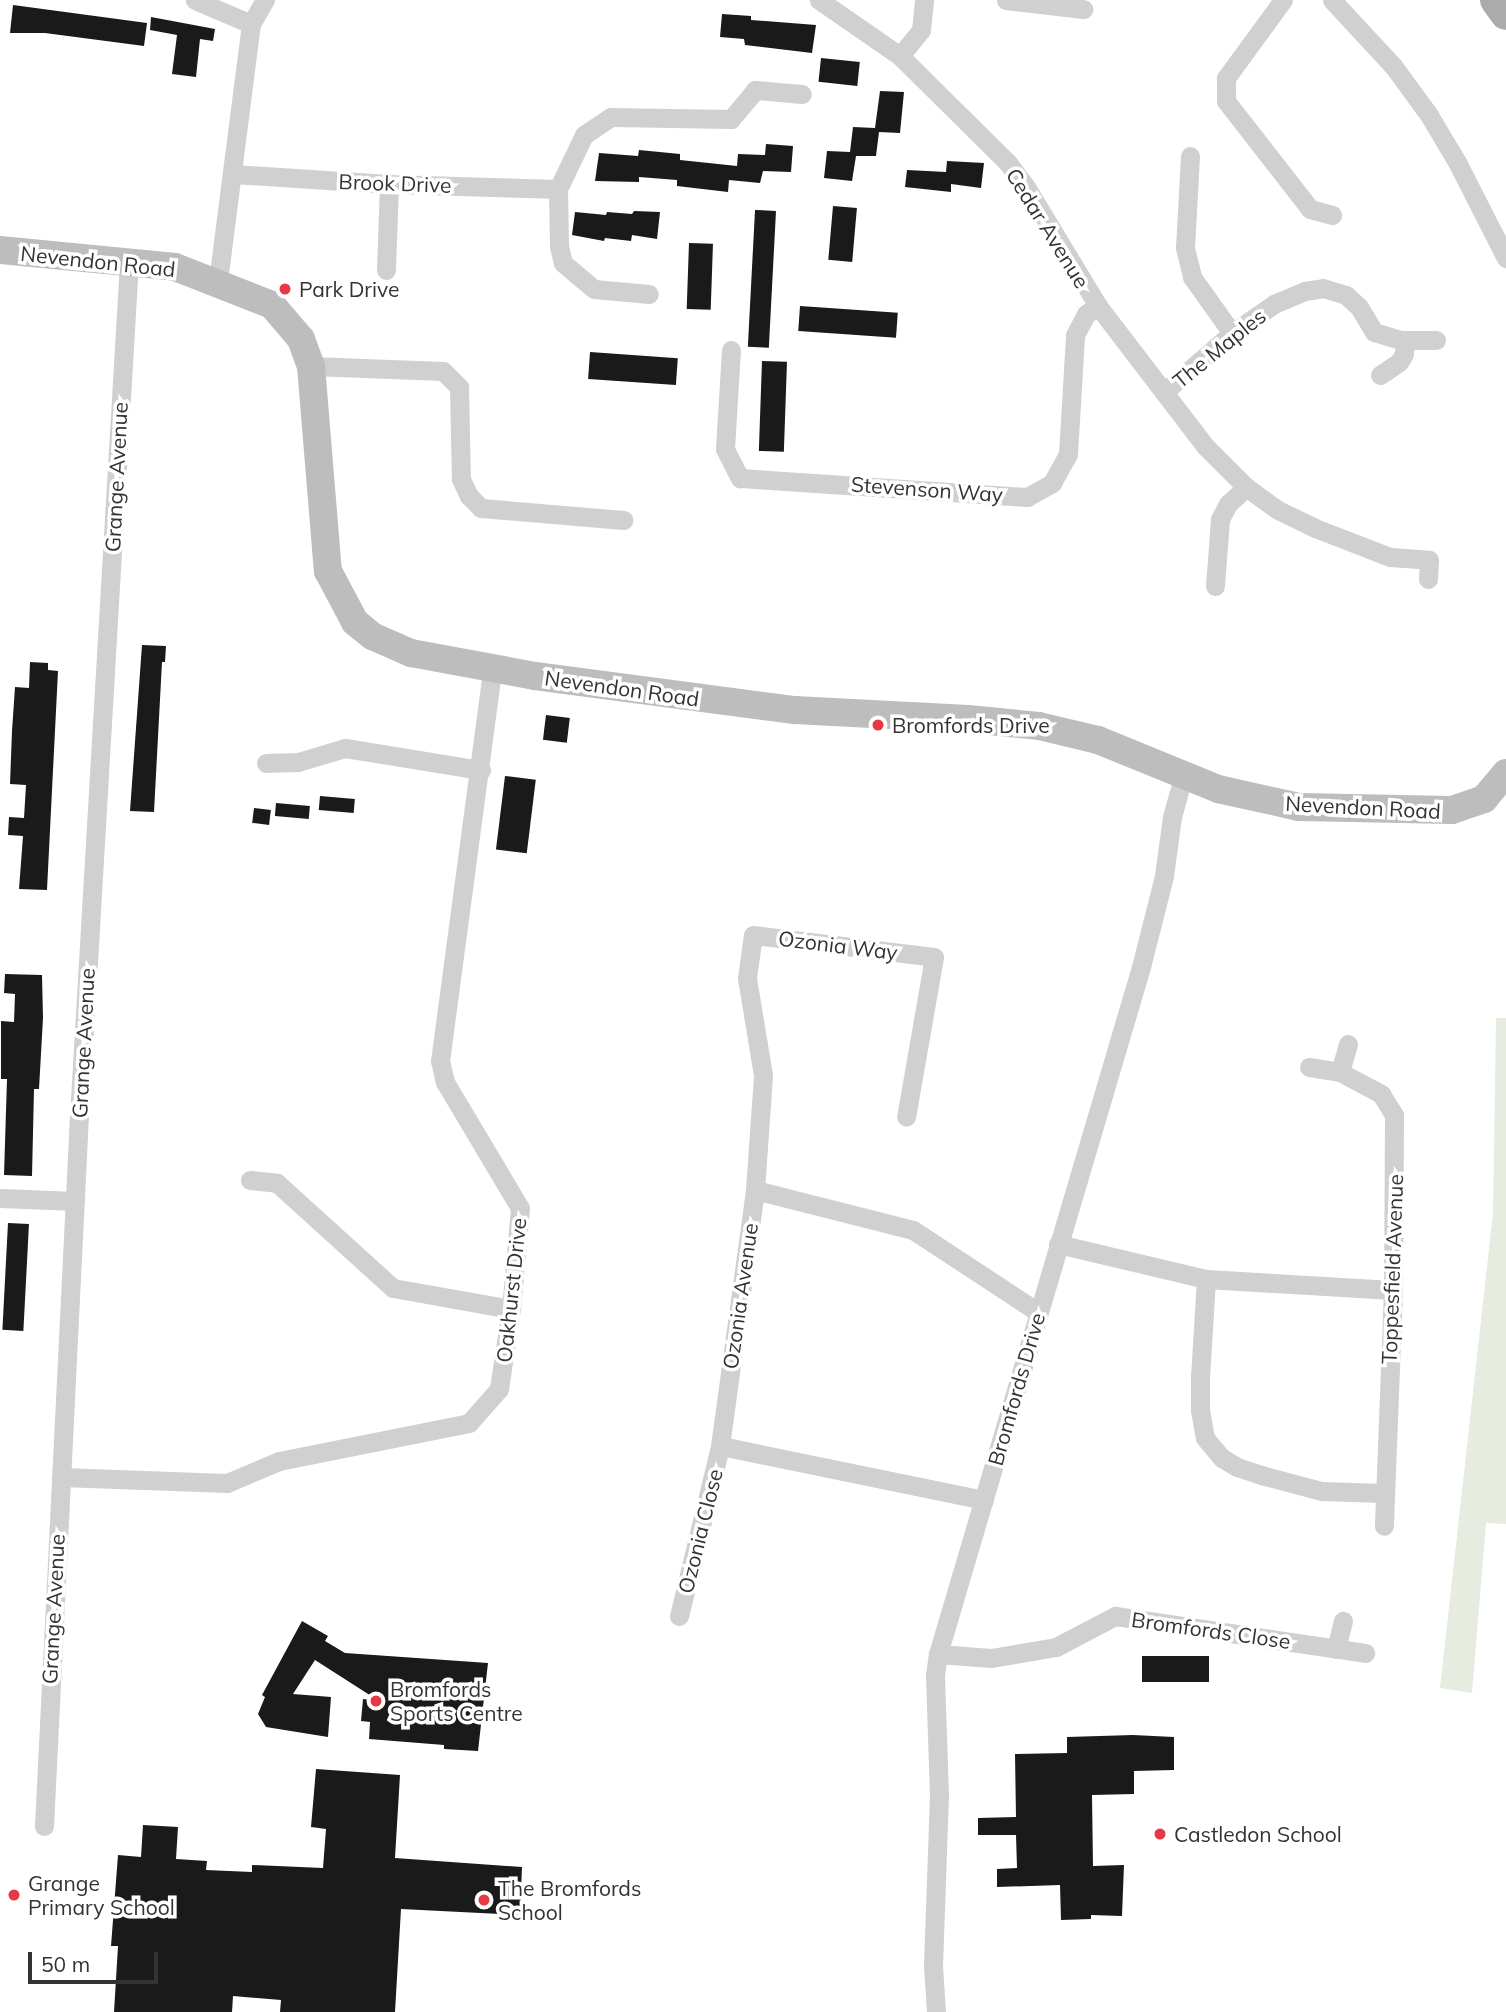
<!DOCTYPE html>
<html>
<head>
<meta charset="utf-8">
<style>
	body { margin:0 }
	#map { position:relative; width:1506px; height:2012px; overflow:hidden; background:#fff; font-family:Mulish,sans-serif }
	div>[style] { position:absolute }
	[style*='--x'] { left:calc(var(--x)*1px); top:calc(var(--y)*1px); width:calc(var(--w)*1px); rotate:calc(var(--a)*1deg) }
	.green>* { inset:0; background:#e6ecdf }
	.building>* { inset:0; background:#1a1a1a; transform-origin:0 0 }
	.street>* { height:19px; margin:-9.5px; padding:0 9.5px; transform-origin:9.5px; border-radius:9.5px; background:#d0d0d0 }
	.secondary>* { height:28px; margin:-14px; padding:0 14px; transform-origin:14px; border-radius:14px; background:#bdbdbd }
	.primary>* { height:32px; margin:-16px; padding:0 16px; transform-origin:16px; border-radius:16px; background:#ababab }
	.dots>* { width:19px; height:19px; translate:-50% -50%; box-sizing:border-box; border:4px solid #fff; border-radius:50% }
	span { translate:-50% -50%; white-space:nowrap; text-align:center; line-height:1.15; -webkit-text-stroke:7px #fff; paint-order:stroke }
	.street-label { font-size:21px; color:#333 }
	.poi-label { font-size:21px; color:#333 }
	.left { translate:0 -50%; text-align:left }
	.scale { position:absolute; left:28px; top:1952px; width:130px; height:32px; box-sizing:border-box; border:4px solid #333; border-top:0; padding-left:9px; font-size:21px; line-height:24px; white-space:nowrap; color:#333; -webkit-text-stroke:5px #fff; paint-order:stroke }
</style>
</head>
<body>
<div id="map">
	<div class="green">
		<i style="clip-path:polygon(1496px 1018px,1506px 1018px,1506px 1524px,1486px 1523px,1472px 1693px,1440px 1688px,1493px 1213px)"></i>
	</div>
	<div class="building">
		<i style="clip-path:polygon(13px 5px,147px 23px,144px 46px,45px 33px,10px 33px)"></i>
		<i style="clip-path:polygon(722px 14px,751px 16px,751px 20px,816px 25px,812px 53px,745px 45px,744px 39px,720px 37px)"></i>
		<i style="clip-path:polygon(151px 17px,215px 29px,213px 41px,200px 39px,196px 77px,172px 74px,177px 35px,150px 30px)"></i>
		<i style="left:821px;top:58px;width:39px;height:24px;rotate:6deg"></i>
		<i style="clip-path:polygon(880px 91px,904px 92px,900px 133px,879px 132px,876px 156px,856px 156px,852px 181px,824px 178px,827px 151px,850px 152px,853px 127px,875px 128px)"></i>
		<i style="clip-path:polygon(766px 144px,793px 146px,791px 172px,763px 171px,760px 183px,729px 180px,728px 192px,677px 186px,677px 180px,639px 177px,639px 182px,595px 181px,599px 153px,638px 156px,639px 150px,680px 154px,680px 160px,737px 166px,738px 154px,765px 155px)"></i>
		<i style="clip-path:polygon(947px 161px,984px 163px,981px 188px,951px 184px,951px 192px,905px 187px,907px 170px,946px 172px)"></i>
		<i style="left:833px;top:206px;width:24px;height:54px;rotate:5deg"></i>
		<i style="clip-path:polygon(634px 211px,660px 212px,657px 239px,632px 235px,631px 241px,605px 238px,604px 241px,572px 235px,575px 212px,606px 215px,607px 212px,632px 214px)"></i>
		<i style="left:776px;top:211px;width:137px;height:21px;rotate:93deg"></i>
		<i style="left:689px;top:243px;width:24px;height:66px;rotate:2deg"></i>
		<i style="left:800px;top:306px;width:98px;height:25px;rotate:4deg"></i>
		<i style="left:590px;top:352px;width:88px;height:27px;rotate:4deg"></i>
		<i style="left:762px;top:361px;width:25px;height:90px;rotate:2deg"></i>
		<i style="clip-path:polygon(142px 645px,166px 646px,165px 662px,162px 662px,154px 812px,130px 811px)"></i>
		<i style="clip-path:polygon(30px 662px,48px 663px,48px 670px,58px 671px,47px 890px,19px 889px,23px 836px,8px 835px,9px 817px,24px 818px,26px 785px,10px 784px,12px 731px,15px 687px,29px 688px)"></i>
		<i style="left:546px;top:715px;width:24px;height:25px;rotate:7deg"></i>
		<i style="left:505px;top:776px;width:31px;height:74px;rotate:7deg"></i>
		<i style="left:320px;top:796px;width:35px;height:14px;rotate:5deg"></i>
		<i style="left:276px;top:803px;width:34px;height:13px;rotate:5deg"></i>
		<i style="left:254px;top:808px;width:17px;height:15px;rotate:7deg"></i>
		<i style="clip-path:polygon(5px 974px,42px 975px,43px 1018px,39px 1089px,34px 1089px,32px 1176px,4px 1175px,7px 1079px,1px 1079px,1px 1021px,14px 1022px,15px 994px,4px 993px)"></i>
		<i style="left:8px;top:1223px;width:21px;height:107px;rotate:3deg"></i>
		<i style="clip-path:polygon(302px 1621px,328px 1636px,325px 1641px,345px 1653px,488px 1663px,478px 1751px,444px 1749px,444px 1745px,369px 1739px,370px 1722px,361px 1721px,363px 1699px,379px 1701px,315px 1660px,293px 1694px,331px 1697px,328px 1737px,266px 1727px,258px 1714px,265px 1697px,262px 1695px)"></i>
		<i style="left:1142px;top:1656px;width:67px;height:26px"></i>
		<i style="clip-path:polygon(1133px 1735px,1174px 1737px,1174px 1770px,1134px 1771px,1134px 1794px,1092px 1795px,1093px 1866px,1124px 1865px,1122px 1916px,1091px 1915px,1091px 1919px,1061px 1920px,1060px 1885px,997px 1887px,997px 1869px,1017px 1868px,1016px 1835px,978px 1835px,978px 1818px,1016px 1817px,1015px 1754px,1067px 1753px,1067px 1737px)"></i>
		<i style="clip-path:polygon(316px 1769px,400px 1775px,395px 1858px,522px 1867px,520px 1915px,401px 1909px,395px 2012px,280px 2012px,281px 2000px,233px 1996px,232px 2012px,114px 2012px,118px 1946px,111px 1946px,118px 1855px,141px 1857px,143px 1825px,178px 1827px,176px 1859px,207px 1861px,206px 1870px,252px 1872px,252px 1865px,323px 1868px,326px 1829px,311px 1827px)"></i>
	</div>
	<div class="street">
		<i style="--x:195;--y:0;--w:61;--a:23.2"></i>
		<i style="--x:819;--y:0;--w:98;--a:34.7"></i>
		<i style="--x:900;--y:56;--w:152;--a:44.7"></i>
		<i style="--x:1008;--y:163;--w:30;--a:53"></i>
		<i style="--x:1026;--y:187;--w:139;--a:58.8"></i>
		<i style="--x:1098;--y:306;--w:176;--a:52.6"></i>
		<i style="--x:1205;--y:446;--w:58;--a:45"></i>
		<i style="--x:1246;--y:487;--w:39;--a:36"></i>
		<i style="--x:1278;--y:510;--w:41;--a:25.9"></i>
		<i style="--x:1315;--y:528;--w:80;--a:21.1"></i>
		<i style="--x:1390;--y:557;--w:39;--a:4"></i>
		<i style="--x:1429;--y:560;--w:19;--a:93"></i>
		<i style="--x:1006;--y:0;--w:78;--a:6.7"></i>
		<i style="--x:1283;--y:0;--w:97;--a:126.2"></i>
		<i style="--x:1226;--y:78;--w:23;--a:90"></i>
		<i style="--x:1226;--y:101;--w:137;--a:52.1"></i>
		<i style="--x:1310;--y:209;--w:23;--a:15"></i>
		<i style="--x:1332;--y:0;--w:91;--a:47.2"></i>
		<i style="--x:1394;--y:67;--w:59;--a:53.9"></i>
		<i style="--x:1429;--y:115;--w:55;--a:59.2"></i>
		<i style="--x:1457;--y:162;--w:108;--a:63"></i>
		<i style="--x:900;--y:56;--w:33;--a:-51"></i>
		<i style="--x:921;--y:30;--w:30;--a:-84"></i>
		<i style="--x:1190;--y:156;--w:92;--a:93.1"></i>
		<i style="--x:1185;--y:248;--w:30;--a:76"></i>
		<i style="--x:1192;--y:277;--w:69;--a:54.5"></i>
		<i style="--x:233;--y:174;--w:156;--a:3.7"></i>
		<i style="--x:389;--y:184;--w:169;--a:1.7"></i>
		<i style="--x:558;--y:189;--w:60;--a:-64.3"></i>
		<i style="--x:584;--y:135;--w:32;--a:-34"></i>
		<i style="--x:611;--y:117;--w:120;--a:1"></i>
		<i style="--x:731;--y:119;--w:38;--a:-50"></i>
		<i style="--x:755;--y:90;--w:47;--a:4.9"></i>
		<i style="--x:558;--y:189;--w:57;--a:89"></i>
		<i style="--x:559;--y:246;--w:17;--a:77"></i>
		<i style="--x:563;--y:263;--w:40;--a:40"></i>
		<i style="--x:594;--y:289;--w:55;--a:5.2"></i>
		<i style="--x:386;--y:270;--w:86;--a:-88"></i>
		<i style="--x:218;--y:281;--w:259;--a:-82.7"></i>
		<i style="--x:251;--y:24;--w:28;--a:-60"></i>
		<i style="--x:731;--y:350;--w:99;--a:93.5"></i>
		<i style="--x:725;--y:449;--w:33;--a:63"></i>
		<i style="--x:740;--y:478;--w:288;--a:3.8"></i>
		<i style="--x:1027;--y:497;--w:29;--a:-29"></i>
		<i style="--x:1052;--y:483;--w:33;--a:-61"></i>
		<i style="--x:1068;--y:454;--w:119;--a:-86.6"></i>
		<i style="--x:1075;--y:335;--w:24;--a:-62"></i>
		<i style="--x:1086;--y:314;--w:14;--a:-34"></i>
		<i style="--x:311;--y:366;--w:132;--a:2.2"></i>
		<i style="--x:443;--y:371;--w:23;--a:45"></i>
		<i style="--x:459;--y:387;--w:92;--a:88.8"></i>
		<i style="--x:461;--y:479;--w:19;--a:65"></i>
		<i style="--x:469;--y:496;--w:17;--a:45"></i>
		<i style="--x:481;--y:508;--w:143;--a:4.8"></i>
		<i style="--x:1380;--y:375;--w:23;--a:-34"></i>
		<i style="--x:1399;--y:362;--w:9;--a:-58"></i>
		<i style="--x:1404;--y:354;--w:14;--a:-86"></i>
		<i style="--x:1164;--y:392;--w:90;--a:-40.9"></i>
		<i style="--x:1232;--y:333;--w:51;--a:-34.6"></i>
		<i style="--x:1274;--y:304;--w:34;--a:-23"></i>
		<i style="--x:1305;--y:291;--w:18;--a:-9"></i>
		<i style="--x:1323;--y:288;--w:24;--a:17"></i>
		<i style="--x:1346;--y:295;--w:18;--a:43"></i>
		<i style="--x:1359;--y:307;--w:29;--a:59"></i>
		<i style="--x:1374;--y:332;--w:27;--a:17"></i>
		<i style="--x:1400;--y:340;--w:36;--a:0"></i>
		<i style="--x:1215;--y:586;--w:67;--a:-85.7"></i>
		<i style="--x:1220;--y:519;--w:17;--a:-62"></i>
		<i style="--x:1228;--y:504;--w:25;--a:-43"></i>
		<i style="--x:266;--y:763;--w:32;--a:-2"></i>
		<i style="--x:298;--y:762;--w:49;--a:-16.6"></i>
		<i style="--x:345;--y:748;--w:138;--a:9.2"></i>
		<i style="--x:1309;--y:1067;--w:31;--a:9"></i>
		<i style="--x:1340;--y:1072;--w:47;--a:28.2"></i>
		<i style="--x:1381;--y:1094;--w:25;--a:58"></i>
		<i style="--x:1394;--y:1115;--w:175;--a:90.3"></i>
		<i style="--x:1393;--y:1290;--w:236;--a:92.2"></i>
		<i style="--x:1340;--y:1072;--w:29;--a:-74"></i>
		<i style="--x:250;--y:1180;--w:27;--a:6"></i>
		<i style="--x:277;--y:1183;--w:156;--a:42.2"></i>
		<i style="--x:393;--y:1288;--w:120;--a:10.1"></i>
		<i style="--x:755;--y:1190;--w:115;--a:-86"></i>
		<i style="--x:763;--y:1075;--w:98;--a:-99.4"></i>
		<i style="--x:747;--y:978;--w:43;--a:-82.1"></i>
		<i style="--x:753;--y:935;--w:182;--a:6.9"></i>
		<i style="--x:934;--y:957;--w:162;--a:99.9"></i>
		<i style="--x:0;--y:1198;--w:75;--a:2.3"></i>
		<i style="--x:1058;--y:1244;--w:152;--a:13.3"></i>
		<i style="--x:1206;--y:1279;--w:187;--a:3.4"></i>
		<i style="--x:1206;--y:1279;--w:99;--a:93.5"></i>
		<i style="--x:1200;--y:1378;--w:32;--a:90"></i>
		<i style="--x:1200;--y:1410;--w:28;--a:80"></i>
		<i style="--x:1205;--y:1438;--w:26;--a:50"></i>
		<i style="--x:1222;--y:1458;--w:17;--a:31"></i>
		<i style="--x:1237;--y:1467;--w:25;--a:18"></i>
		<i style="--x:1261;--y:1475;--w:62;--a:14.9"></i>
		<i style="--x:1321;--y:1491;--w:63;--a:1.8"></i>
		<i style="--x:61;--y:1477;--w:166;--a:2.1"></i>
		<i style="--x:227;--y:1483;--w:56;--a:-22.9"></i>
		<i style="--x:279;--y:1461;--w:194;--a:-11.3"></i>
		<i style="--x:469;--y:1423;--w:45;--a:-48.6"></i>
		<i style="--x:499;--y:1389;--w:81;--a:-81.5"></i>
		<i style="--x:511;--y:1309;--w:101;--a:-84.9"></i>
		<i style="--x:520;--y:1208;--w:147;--a:-120.8"></i>
		<i style="--x:445;--y:1082;--w:22;--a:-103"></i>
		<i style="--x:440;--y:1061;--w:394;--a:-82.4"></i>
		<i style="--x:984;--y:1500;--w:269;--a:-168.4"></i>
		<i style="--x:720;--y:1446;--w:258;--a:-82.2"></i>
		<i style="--x:755;--y:1190;--w:163;--a:14.2"></i>
		<i style="--x:913;--y:1230;--w:149;--a:33.3"></i>
		<i style="--x:679;--y:1616;--w:175;--a:-76.4"></i>
		<i style="--x:1336;--y:1649;--w:29;--a:-76"></i>
		<i style="--x:938;--y:1654;--w:53;--a:4.3"></i>
		<i style="--x:991;--y:1658;--w:66;--a:-9.6"></i>
		<i style="--x:1056;--y:1647;--w:67;--a:-27.7"></i>
		<i style="--x:1115;--y:1616;--w:253;--a:8.4"></i>
		<i style="--x:44;--y:1826;--w:711;--a:-87.18"></i>
		<i style="--x:79;--y:1116;--w:856;--a:-86.65"></i>
		<i style="--x:936;--y:2012;--w:46;--a:-93.7"></i>
		<i style="--x:933;--y:1966;--w:170;--a:-88"></i>
		<i style="--x:939;--y:1796;--w:121;--a:-91.9"></i>
		<i style="--x:935;--y:1675;--w:21;--a:-82"></i>
		<i style="--x:938;--y:1654;--w:716;--a:-73.54"></i>
		<i style="--x:1141;--y:967;--w:94;--a:-75.8"></i>
		<i style="--x:1164;--y:876;--w:60;--a:-82.3"></i>
		<i style="--x:1172;--y:817;--w:41;--a:-74.6"></i>
	</div>
	<div class="secondary">
		<i style="--x:0;--y:250;--w:176;--a:5.5"></i>
		<i style="--x:175;--y:267;--w:104;--a:21.4"></i>
		<i style="--x:272;--y:305;--w:45;--a:49.5"></i>
		<i style="--x:301;--y:339;--w:29;--a:70"></i>
		<i style="--x:311;--y:366;--w:206;--a:85.3"></i>
		<i style="--x:328;--y:571;--w:58;--a:62.1"></i>
		<i style="--x:355;--y:622;--w:22;--a:39"></i>
		<i style="--x:372;--y:636;--w:43;--a:23.6"></i>
		<i style="--x:411;--y:653;--w:126;--a:10.5"></i>
		<i style="--x:535;--y:676;--w:262;--a:7.5"></i>
		<i style="--x:795;--y:710;--w:173;--a:3"></i>
		<i style="--x:968;--y:719;--w:71;--a:5.6"></i>
		<i style="--x:1039;--y:726;--w:61;--a:13.3"></i>
		<i style="--x:1098;--y:740;--w:130;--a:22.2"></i>
		<i style="--x:1218;--y:789;--w:83;--a:12.5"></i>
		<i style="--x:1299;--y:807;--w:153;--a:1.1"></i>
		<i style="--x:1452;--y:810;--w:34;--a:-19"></i>
		<i style="--x:1484;--y:799;--w:34;--a:-50"></i>
	</div>
	<div class="primary">
		<i style="--x:1496;--y:0;--w:17;--a:54"></i>
	</div>
	<div class="dots">
		<i style="left:285px;top:289px;background:#e63946"></i>
		<i style="left:878px;top:725px;background:#e63946"></i>
		<i style="left:376px;top:1701px;background:#e63946"></i>
		<i style="left:1160px;top:1834px;background:#e63946"></i>
		<i style="left:14px;top:1895px;background:#e63946"></i>
		<i style="left:484px;top:1900px;background:#e63946"></i>
	</div>
	<div class="street-label">
		<span style="left:395px;top:183px;rotate:2deg">Brook Drive</span>
		<span style="left:1048px;top:228px;rotate:58deg">Cedar Avenue</span>
		<span style="left:98px;top:261px;rotate:6deg">Nevendon Road</span>
		<span style="left:1219px;top:348px;rotate:-39deg">The Maples</span>
		<span style="left:116px;top:477px;rotate:-87deg">Grange Avenue</span>
		<span style="left:927px;top:489px;rotate:4deg">Stevenson Way</span>
		<span style="left:622px;top:688px;rotate:8deg">Nevendon Road</span>
		<span style="left:1363px;top:807px;rotate:3deg">Nevendon Road</span>
		<span style="left:838px;top:945px;rotate:7deg">Ozonia Way</span>
		<span style="left:83px;top:1043px;rotate:-87deg">Grange Avenue</span>
		<span style="left:1392px;top:1269px;rotate:-88deg">Toppesfield Avenue</span>
		<span style="left:511px;top:1290px;rotate:-84deg">Oakhurst Drive</span>
		<span style="left:740px;top:1296px;rotate:-82deg">Ozonia Avenue</span>
		<span style="left:1016px;top:1389px;rotate:-74deg">Bromfords Drive</span>
		<span style="left:700px;top:1531px;rotate:-76deg">Ozonia Close</span>
		<span style="left:53px;top:1609px;rotate:-87deg">Grange Avenue</span>
		<span style="left:1211px;top:1630px;rotate:8deg">Bromfords Close</span>
	</div>
	<div class="poi-label">
		<span class="left" style="left:299px;top:289px">Park Drive</span>
		<span class="left" style="left:892px;top:725px">Bromfords Drive</span>
		<span class="left" style="left:390px;top:1701px">Bromfords<br>Sports Centre</span>
		<span class="left" style="left:1174px;top:1834px">Castledon School</span>
		<span class="left" style="left:28px;top:1895px">Grange<br>Primary School</span>
		<span class="left" style="left:498px;top:1900px">The Bromfords<br>School</span>
	</div>
	<div class="scale">50 m</div>
</div>
</body>
</html>
